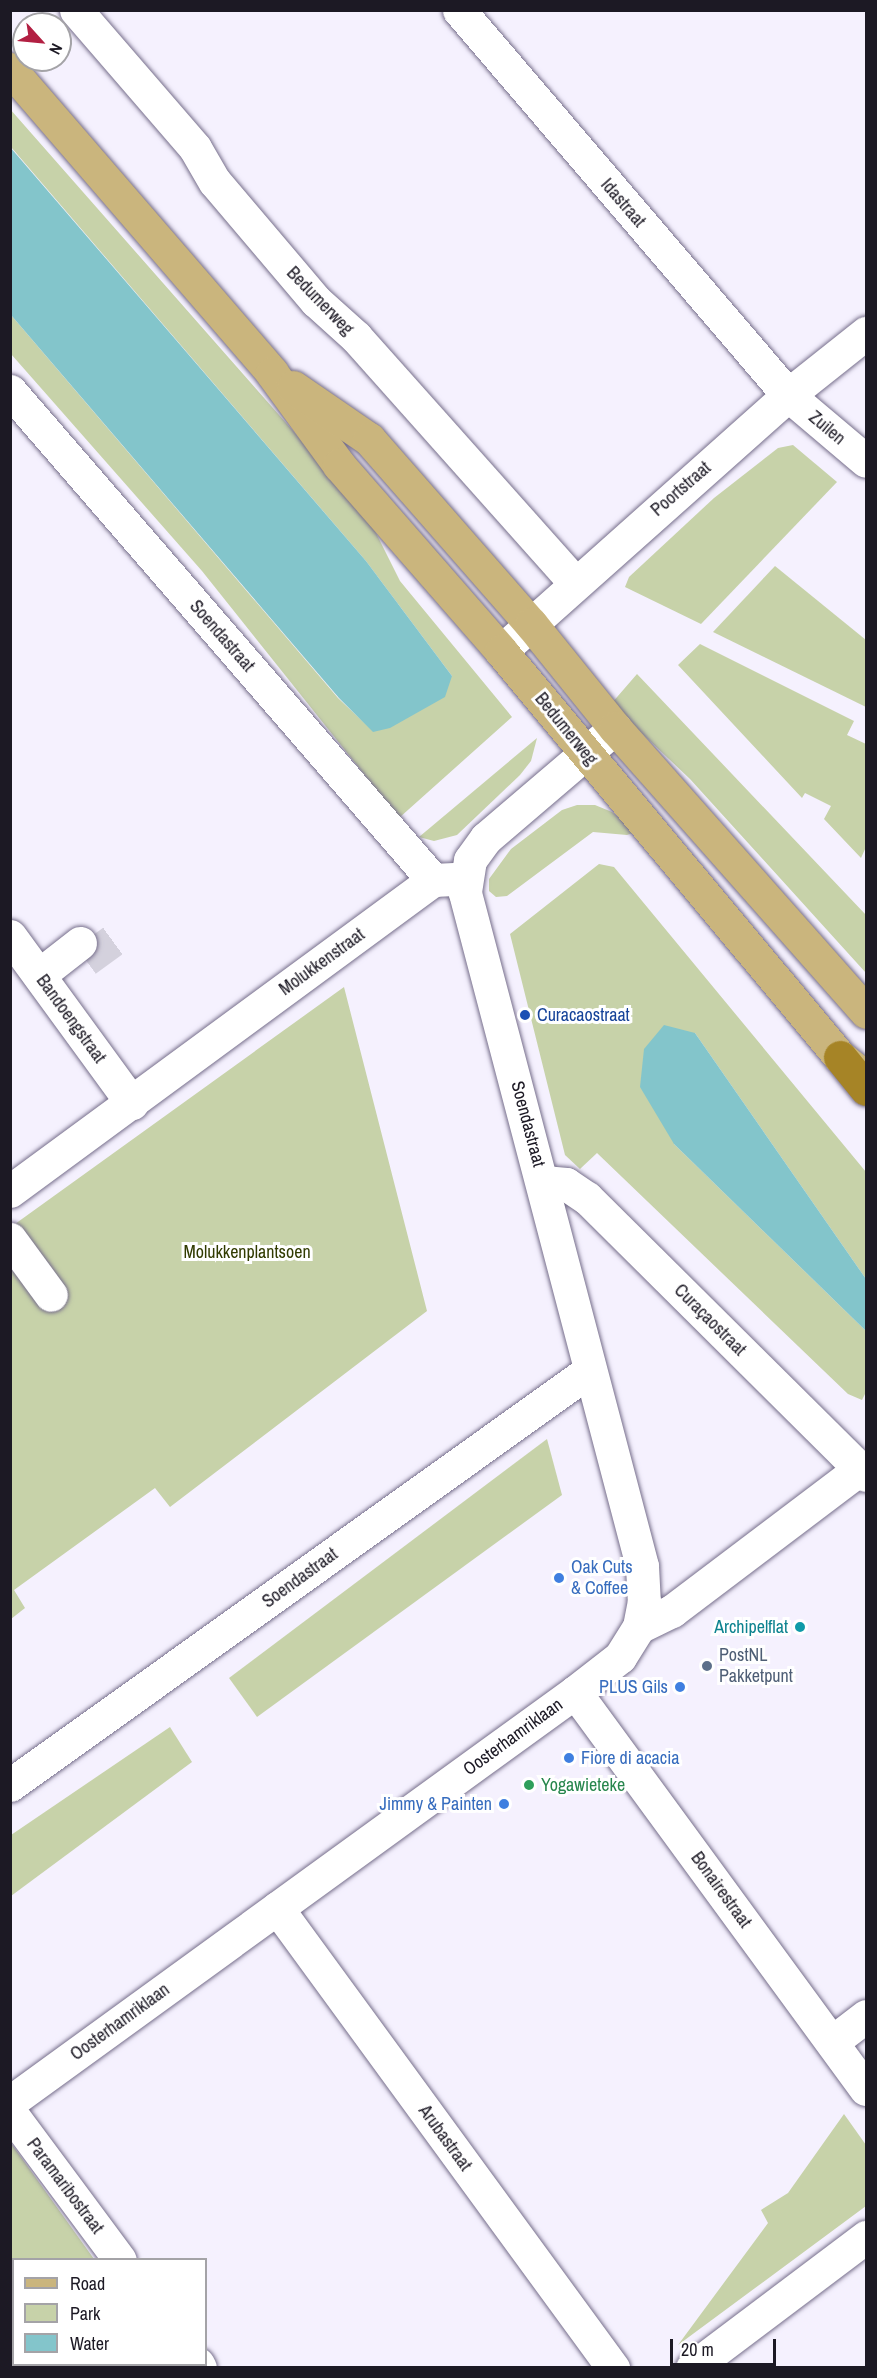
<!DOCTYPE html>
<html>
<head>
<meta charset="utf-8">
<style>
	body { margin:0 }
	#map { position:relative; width:877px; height:2378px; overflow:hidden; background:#f5f1fe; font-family:"Archivo Narrow",sans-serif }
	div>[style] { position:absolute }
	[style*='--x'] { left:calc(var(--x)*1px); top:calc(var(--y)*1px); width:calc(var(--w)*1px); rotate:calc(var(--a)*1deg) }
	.green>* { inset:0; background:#c7d2a9 }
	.water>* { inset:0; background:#83c5cb }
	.minor-tunnel>* { height:33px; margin-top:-16.5px; transform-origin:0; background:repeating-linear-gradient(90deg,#d4d1dd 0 33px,transparent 0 49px) }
	.roads { filter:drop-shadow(0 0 2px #766e8b) drop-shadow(0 0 2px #766e8b) }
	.minor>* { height:33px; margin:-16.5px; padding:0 16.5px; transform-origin:16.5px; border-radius:16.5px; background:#fff }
	.major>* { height:33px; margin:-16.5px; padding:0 16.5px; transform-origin:16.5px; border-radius:16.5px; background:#cab57d }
	.highway>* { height:33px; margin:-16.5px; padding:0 16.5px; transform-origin:16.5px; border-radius:16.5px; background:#a68426 }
	.dots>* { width:16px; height:16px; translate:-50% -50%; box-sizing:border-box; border:3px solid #fff; border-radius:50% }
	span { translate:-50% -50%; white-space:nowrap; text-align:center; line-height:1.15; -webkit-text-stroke:6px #fff; paint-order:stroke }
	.street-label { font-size:18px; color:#1c1924 }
	.transit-label { font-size:18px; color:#164399 }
	.left { translate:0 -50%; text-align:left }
	.park-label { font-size:18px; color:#313b01 }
	.shop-label { font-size:18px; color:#366cbe }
	.right { translate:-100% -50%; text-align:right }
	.culture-label { font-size:18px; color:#0d838f }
	.service-label { font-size:18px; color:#4e5e75 }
	.leisure-label { font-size:18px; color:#27864d }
	.frame { position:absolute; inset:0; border:12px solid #1c1924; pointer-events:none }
	.legend { position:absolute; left:12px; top:2258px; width:195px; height:108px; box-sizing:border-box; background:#fff; border:2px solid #a4a3a7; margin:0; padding:8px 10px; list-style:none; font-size:18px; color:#1c1924 }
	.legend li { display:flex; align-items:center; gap:12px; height:30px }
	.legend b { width:30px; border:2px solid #a4a3a7 }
	.north { position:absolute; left:12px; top:12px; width:60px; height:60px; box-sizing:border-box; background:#fff; border:2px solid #a4a3a7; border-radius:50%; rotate:117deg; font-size:16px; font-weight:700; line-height:24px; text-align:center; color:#1c1924 }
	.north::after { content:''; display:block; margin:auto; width:21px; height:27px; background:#b21f42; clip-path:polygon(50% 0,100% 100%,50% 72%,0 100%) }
	.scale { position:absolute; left:670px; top:2339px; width:106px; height:27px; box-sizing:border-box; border:3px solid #1c1924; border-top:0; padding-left:8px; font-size:18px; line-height:21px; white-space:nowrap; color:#1c1924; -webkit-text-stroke:4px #fff; paint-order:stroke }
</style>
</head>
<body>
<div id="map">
	<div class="green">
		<i style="clip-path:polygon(10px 109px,367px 515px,400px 581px,512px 717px,399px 818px,202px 571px,11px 354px,11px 315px,338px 698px,373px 731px,452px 676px,366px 561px,11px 147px)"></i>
		<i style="clip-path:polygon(793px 445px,837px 482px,701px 624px,625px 587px,629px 577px,714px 498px,778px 448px)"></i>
		<i style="clip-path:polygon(775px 566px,866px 640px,866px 707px,713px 632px)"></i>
		<i style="clip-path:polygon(700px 644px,854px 721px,847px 735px,866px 744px,866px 847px,861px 858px,824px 819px,831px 806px,805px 793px,802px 798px,678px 665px)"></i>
		<i style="clip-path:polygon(637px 674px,866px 915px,866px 973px,690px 779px,611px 704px)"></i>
		<i style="clip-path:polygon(537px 738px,531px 761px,520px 775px,457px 835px,434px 841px,419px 837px)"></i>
		<i style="clip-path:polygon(577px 805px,595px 805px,612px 812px,636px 832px,627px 835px,593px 832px,507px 896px,496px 897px,489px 891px,489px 879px,511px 849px,562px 810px)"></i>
		<i style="clip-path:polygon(599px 864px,614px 867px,866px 1172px,866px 1279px,695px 1033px,674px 1144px,866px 1331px,866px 1392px,862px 1400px,848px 1394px,597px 1153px,580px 1169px,565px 1155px,510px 934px)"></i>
		<i style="clip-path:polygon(344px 987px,427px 1311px,170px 1507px,155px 1488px,14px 1590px,25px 1608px,11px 1619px,10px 1256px,15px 1224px)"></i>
		<i style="clip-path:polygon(547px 1439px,562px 1495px,257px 1717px,229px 1678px)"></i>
		<i style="clip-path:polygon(170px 1727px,192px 1762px,11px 1896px,11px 1835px)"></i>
		<i style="clip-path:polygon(844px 2114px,866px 2145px,866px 2206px,678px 2345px,768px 2223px,761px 2210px,788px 2193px)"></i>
		<i style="clip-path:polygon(11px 2143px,94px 2259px,14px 2260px,14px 2364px,173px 2367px,11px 2367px)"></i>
	</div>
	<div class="water">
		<i style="clip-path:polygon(10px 147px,366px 561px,452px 676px,445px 697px,390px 728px,373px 732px,339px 698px,11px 315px)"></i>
		<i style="clip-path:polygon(664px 1025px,695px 1033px,866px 1279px,866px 1331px,674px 1144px,640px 1087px,644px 1049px)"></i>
	</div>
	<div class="minor-tunnel">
		<i style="--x:86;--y:960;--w:37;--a:-36"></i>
	</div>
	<div class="roads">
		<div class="minor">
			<i style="--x:76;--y:10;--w:182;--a:49.2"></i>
			<i style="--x:195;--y:148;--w:39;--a:60"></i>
			<i style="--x:215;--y:182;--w:156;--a:49.7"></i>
			<i style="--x:316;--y:301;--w:54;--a:42"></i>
			<i style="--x:356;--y:337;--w:329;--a:48.3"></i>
			<i style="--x:459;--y:10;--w:506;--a:49.48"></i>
			<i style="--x:788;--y:395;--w:102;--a:40.2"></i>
			<i style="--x:10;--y:391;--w:647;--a:49.14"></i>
			<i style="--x:501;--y:651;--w:385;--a:-41.7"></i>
			<i style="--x:788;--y:395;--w:100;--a:-38.5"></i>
			<i style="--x:615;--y:728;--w:170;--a:139.5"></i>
			<i style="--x:486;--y:838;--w:27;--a:126"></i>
			<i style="--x:470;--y:860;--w:33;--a:99"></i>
			<i style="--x:465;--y:893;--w:696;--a:75.26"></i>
			<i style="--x:642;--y:1566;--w:35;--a:87"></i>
			<i style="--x:644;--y:1601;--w:26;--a:101"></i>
			<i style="--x:10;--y:936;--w:207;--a:53.9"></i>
			<i style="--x:39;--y:975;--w:52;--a:-38"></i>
			<i style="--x:544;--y:1182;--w:22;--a:5"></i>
			<i style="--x:566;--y:1184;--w:25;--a:34"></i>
			<i style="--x:587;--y:1198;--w:393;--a:44.8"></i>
			<i style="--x:10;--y:1191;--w:525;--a:-36.32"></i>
			<i style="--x:433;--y:880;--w:21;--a:-3"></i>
			<i style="--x:10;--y:1239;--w:69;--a:53.8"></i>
			<i style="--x:575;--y:1692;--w:492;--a:53.8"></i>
			<i style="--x:10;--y:1785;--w:712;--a:-35.57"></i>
			<i style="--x:277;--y:1908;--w:570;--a:53.85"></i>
			<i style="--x:832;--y:2042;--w:43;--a:-37.4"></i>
			<i style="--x:10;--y:2102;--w:698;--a:-35.97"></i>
			<i style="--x:575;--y:1692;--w:57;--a:-37.9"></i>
			<i style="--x:620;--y:1657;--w:36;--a:-58"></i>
			<i style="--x:639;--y:1627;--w:37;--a:-26"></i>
			<i style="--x:672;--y:1611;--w:236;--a:-37.1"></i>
			<i style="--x:10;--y:2112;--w:184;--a:53.4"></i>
			<i style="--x:198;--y:2364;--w:4;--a:63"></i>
			<i style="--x:692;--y:2368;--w:218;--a:-37"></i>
		</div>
		<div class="major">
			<i style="--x:10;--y:69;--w:401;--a:49.2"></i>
			<i style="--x:272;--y:373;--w:114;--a:53.9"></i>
			<i style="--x:339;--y:465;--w:247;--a:48.9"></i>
			<i style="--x:501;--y:651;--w:529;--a:50.14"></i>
			<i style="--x:840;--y:1057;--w:27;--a:39"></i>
			<i style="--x:293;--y:387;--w:92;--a:34.4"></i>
			<i style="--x:369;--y:439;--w:246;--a:48.8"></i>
			<i style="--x:531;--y:624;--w:134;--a:51.1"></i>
			<i style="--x:615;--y:728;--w:379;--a:48.5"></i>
		</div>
		<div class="highway">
			<i style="--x:840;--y:1057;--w:41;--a:50.9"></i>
		</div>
	</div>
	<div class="dots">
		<i style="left:525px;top:1015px;background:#1a4fb4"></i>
		<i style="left:559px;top:1578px;background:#3f7fe0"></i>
		<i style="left:800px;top:1627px;background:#0f9aa8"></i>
		<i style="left:707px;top:1666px;background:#5c6f8a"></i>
		<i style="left:680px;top:1687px;background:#3f7fe0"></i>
		<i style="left:569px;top:1758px;background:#3f7fe0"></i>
		<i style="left:529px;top:1785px;background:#2e9e5b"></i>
		<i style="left:504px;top:1804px;background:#3f7fe0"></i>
	</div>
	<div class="street-label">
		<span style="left:623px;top:203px;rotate:49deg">Idastraat</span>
		<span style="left:320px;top:301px;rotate:46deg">Bedumerweg</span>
		<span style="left:827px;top:428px;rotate:40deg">Zuilen</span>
		<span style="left:681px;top:489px;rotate:-41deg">Poortstraat</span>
		<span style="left:222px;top:636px;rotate:49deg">Soendastraat</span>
		<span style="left:566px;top:729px;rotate:51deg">Bedumerweg</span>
		<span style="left:322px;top:962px;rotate:-36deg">Molukkenstraat</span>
		<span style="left:71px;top:1019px;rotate:54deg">Bandoengstraat</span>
		<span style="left:528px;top:1124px;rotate:75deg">Soendastraat</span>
		<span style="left:710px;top:1320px;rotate:45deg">Curaçaostraat</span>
		<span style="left:300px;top:1578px;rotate:-36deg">Soendastraat</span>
		<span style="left:513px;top:1737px;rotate:-36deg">Oosterhamriklaan</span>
		<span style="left:721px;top:1890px;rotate:54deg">Bonairestraat</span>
		<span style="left:120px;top:2022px;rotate:-36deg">Oosterhamriklaan</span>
		<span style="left:445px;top:2138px;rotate:54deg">Arubastraat</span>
		<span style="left:65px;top:2186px;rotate:53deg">Paramaribostraat</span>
	</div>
	<div class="transit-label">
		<span class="left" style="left:537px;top:1015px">Curacaostraat</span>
	</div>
	<div class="park-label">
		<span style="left:247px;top:1252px">Molukkenplantsoen</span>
	</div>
	<div class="shop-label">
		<span class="left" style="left:571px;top:1578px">Oak Cuts<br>&amp; Coffee</span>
		<span class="right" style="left:668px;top:1687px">PLUS Gils</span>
		<span class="left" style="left:581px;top:1758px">Fiore di acacia</span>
		<span class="right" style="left:492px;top:1804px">Jimmy &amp; Painten</span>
	</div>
	<div class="culture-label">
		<span class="right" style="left:788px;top:1627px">Archipelflat</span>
	</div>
	<div class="service-label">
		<span class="left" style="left:719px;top:1666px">PostNL<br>Pakketpunt</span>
	</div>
	<div class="leisure-label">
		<span class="left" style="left:541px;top:1785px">Yogawieteke</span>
	</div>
	<div class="frame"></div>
	<ul class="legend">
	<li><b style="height:8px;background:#cab57d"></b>Road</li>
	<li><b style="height:16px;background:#c7d2a9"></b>Park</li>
	<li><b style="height:16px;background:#83c5cb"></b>Water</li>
	</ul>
	<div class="north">N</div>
	<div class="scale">20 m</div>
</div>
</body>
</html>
